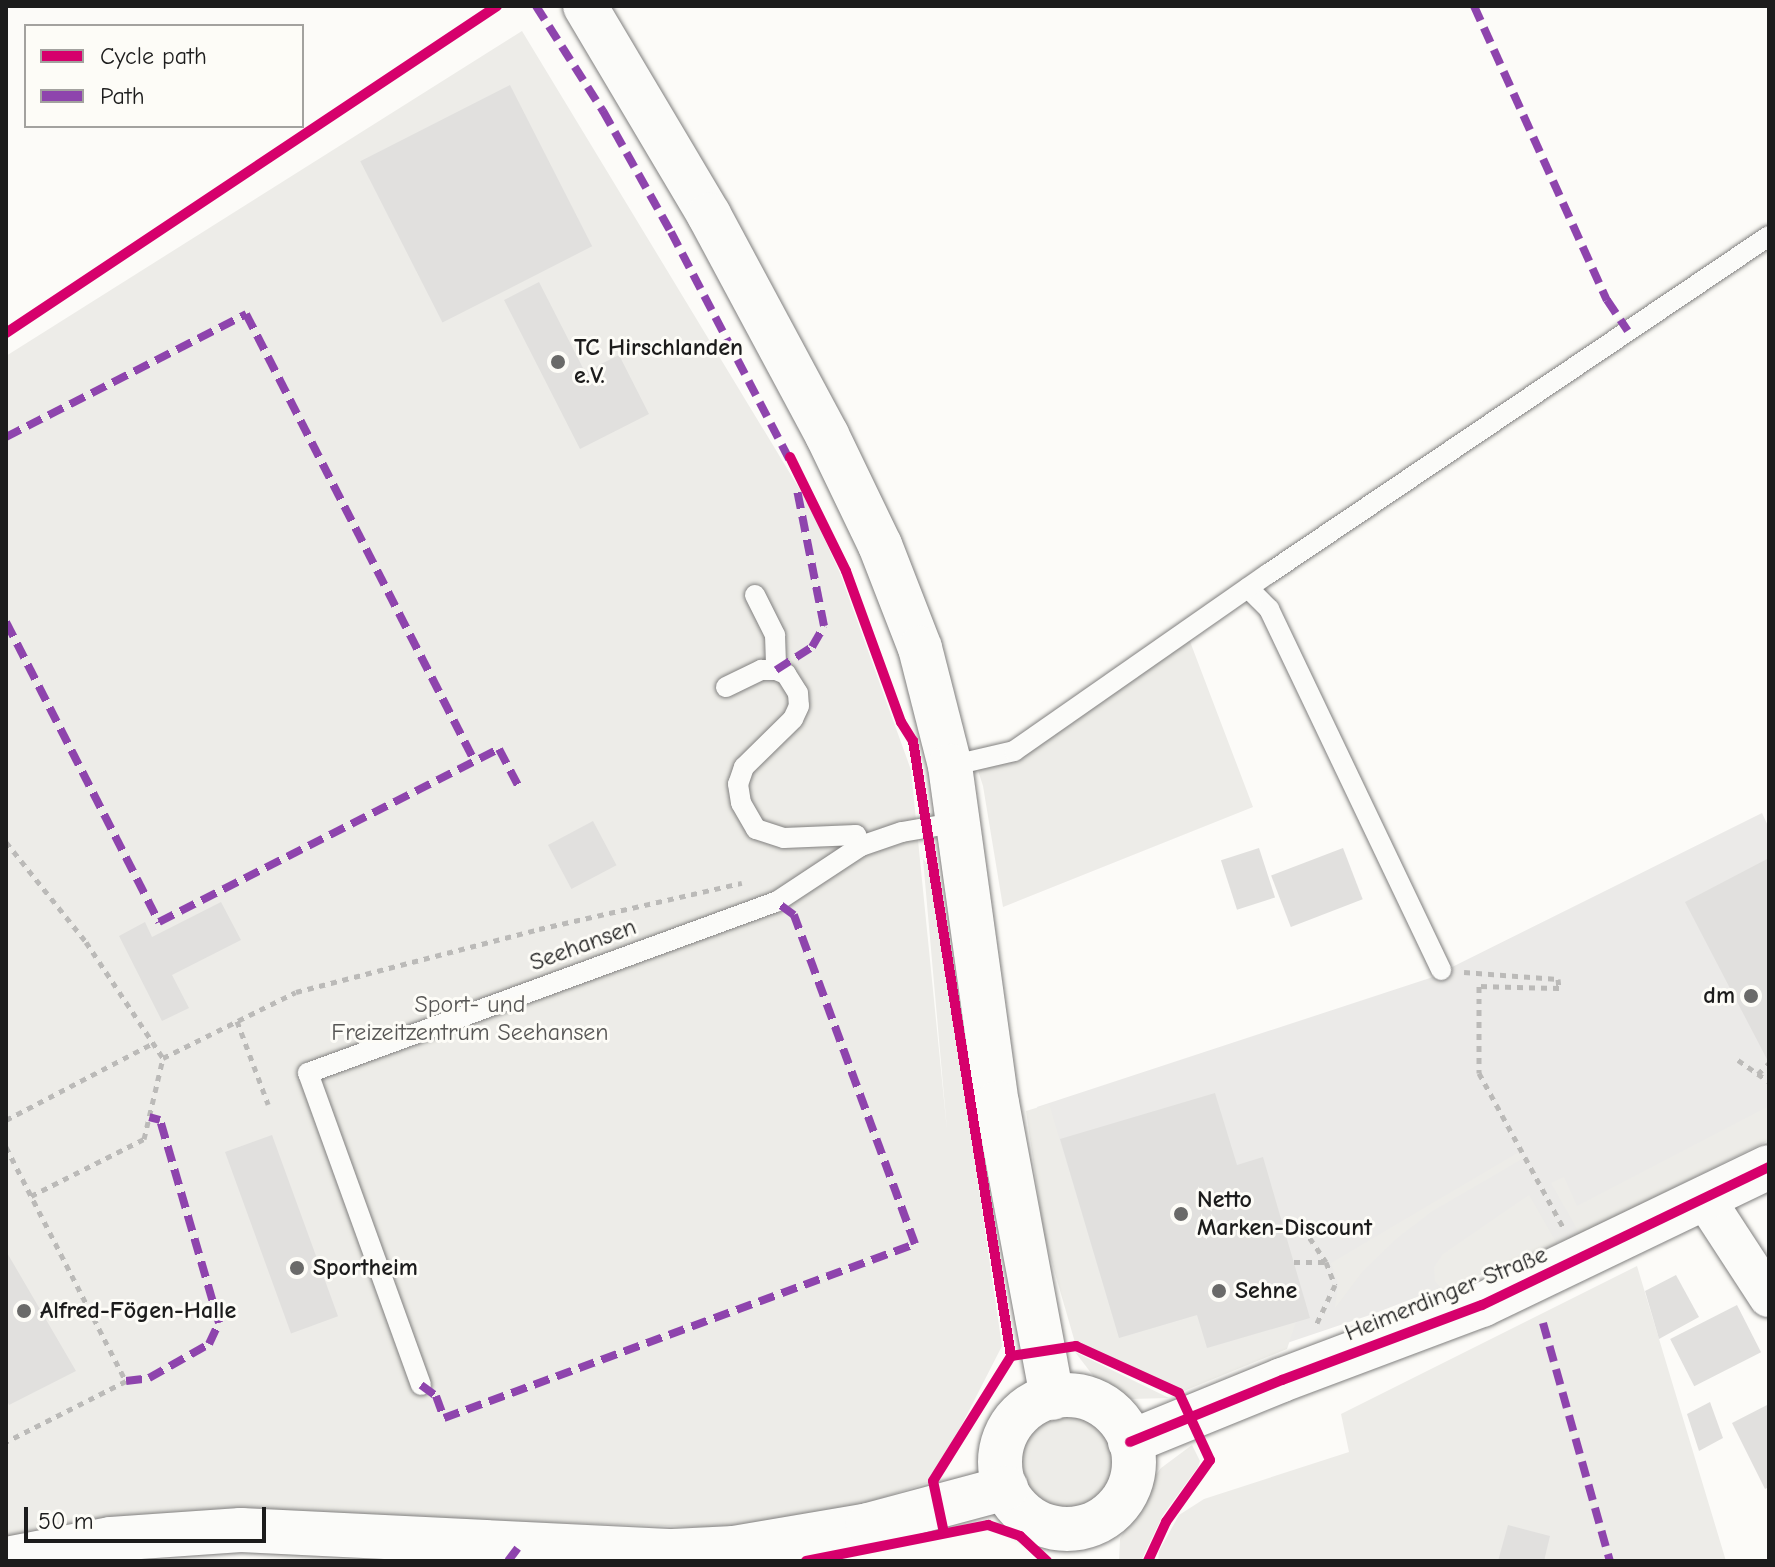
<!DOCTYPE html>
<html>
<head>
<meta charset="utf-8">
<style>
	body { margin:0 }
	#map { position:relative; width:1775px; height:1567px; overflow:hidden; background:#fcfbf8; font-family:"Comic Neue",sans-serif }
	div>[style] { position:absolute }
	[style*='--x'] { left:calc(var(--x)*1px); top:calc(var(--y)*1px); width:calc(var(--w)*1px); rotate:calc(var(--a)*1deg) }
	.built>* { inset:0; background:#ebeae8 }
	.green>* { inset:0; background:#edece8 }
	.round { border-radius:50% }
	.building>* { inset:0; background:#e1e0de; transform-origin:0 0 }
	.path>* { height:5px; margin-top:-2.5px; transform-origin:0; background:repeating-linear-gradient(90deg,#bbbab8 0 6px,transparent 0 12px) }
	.roads { filter:drop-shadow(0 0 2px #81807f) drop-shadow(0 0 2px #81807f) }
	.lane>* { height:20px; margin:-10px; padding:0 10px; transform-origin:10px; border-radius:10px; background:#fbfbf9 }
	.street>* { height:40px; margin:-20px; padding:0 20px; transform-origin:20px; border-radius:20px; background:#fbfbf9 }
	.secondary>* { height:44px; margin:-22px; padding:0 22px; transform-origin:22px; border-radius:22px; background:#fbfbf9 }
	.secondary>.ring { margin:-22px; padding:0; box-sizing:content-box; background:none; border:44px solid #fbfbf9; border-radius:50% }
	.quiet>* { height:8px; margin-top:-4px; transform-origin:0; background:repeating-linear-gradient(90deg,#8e44ad 0 16px,transparent 0 24px) }
	.cycleway>* { height:10px; margin:-5px; padding:0 5px; transform-origin:5px; border-radius:5px; background:#d6006c }
	.dots>* { width:22px; height:22px; translate:-50% -50%; box-sizing:border-box; border:4px solid #fdfcf7; border-radius:50% }
	span { translate:-50% -50%; white-space:nowrap; text-align:center; line-height:1.15; -webkit-text-stroke:6px #fdfcf7; paint-order:stroke }
	.poi-label { font-size:24px; color:#1c1c1c; font-weight:700 }
	.left { translate:0 -50%; text-align:left }
	.right { translate:-100% -50%; text-align:right }
	.street-label { font-size:24px; color:#1c1c1c }
	.park-label { font-size:24px; color:#575655 }
	.frame { position:absolute; inset:0; border:8px solid #1c1c1c; pointer-events:none }
	.legend { position:absolute; left:24px; top:24px; width:280px; height:104px; box-sizing:border-box; background:#fdfcf7; border:2px solid #a3a29f; margin:0; padding:10px 14px; list-style:none; font-size:24px; color:#1c1c1c }
	.legend li { display:flex; align-items:center; gap:16px; height:40px }
	.legend b { width:40px; border:2px solid #a3a29f }
	.scale { position:absolute; left:24px; top:1507px; width:242px; height:36px; box-sizing:border-box; border:4px solid #1c1c1c; border-top:0; padding-left:10px; font-size:24px; line-height:28px; white-space:nowrap; color:#1c1c1c; -webkit-text-stroke:6px #fdfcf7; paint-order:stroke }
</style>
</head>
<body>
<div id="map">
	<div class="built">
		<i style="clip-path:polygon(1762px 813px,1769px 828px,1769px 1140px,1580px 1234px,1373px 1314px,1195px 1374px,1096px 1336px,1037px 1107px,1430px 978px)"></i>
	</div>
	<div class="green">
		<i style="clip-path:polygon(522px 31px,808px 503px,840px 573px,911px 770px,947px 1130px,923px 859px,932px 869px,1002px 1346px,933px 1481px,863px 1504px,732px 1528px,241px 1513px,6px 1541px,6px 356px)"></i>
		<i style="clip-path:polygon(1186px 631px,1253px 807px,1003px 907px,983px 786px,975px 761px,995px 757px)"></i>
		<i style="clip-path:polygon(1049px 1104px,1119px 1338px,1197px 1315px,1208px 1348px,1296px 1322px,1287px 1349px,1179px 1393px,1076px 1346px,1044px 1235px,1026px 1111px)"></i>
		<i style="clip-path:polygon(1769px 1106px,1769px 1140px,1580px 1234px,1551px 1183px,1564px 1177px,1577px 1206px)"></i>
		<i style="clip-path:polygon(1519px 1152px,1522px 1159px,1431px 1212px,1396px 1239px,1362px 1272px,1335px 1308px,1338px 1284px,1331px 1263px)"></i>
		<i style="clip-path:polygon(1529px 1195px,1557px 1244px,1443px 1290px,1435px 1281px,1434px 1267px,1443px 1254px)"></i>
		<i style="clip-path:polygon(1637px 1266px,1726px 1561px,1158px 1561px,1159px 1551px,1179px 1515px,1204px 1499px,1349px 1452px,1341px 1414px)"></i>
		<i style="clip-path:polygon(1075px 1352px,1169px 1398px,1130px 1399px,1098px 1382px)"></i>
		<i class="round" style="left:1014px;top:1409px;width:106px;height:106px"></i>
		<i style="clip-path:polygon(1192px 1445px,1200px 1461px,1198px 1467px,1163px 1515px,1141px 1561px,1119px 1561px,1120px 1539px,1147px 1487px,1161px 1468px)"></i>
	</div>
	<div class="building">
		<i style="left:510px;top:85px;width:181px;height:168px;rotate:63deg"></i>
		<i style="clip-path:polygon(539px 282px,585px 372px,619px 355px,649px 414px,580px 449px,504px 300px)"></i>
		<i style="left:593px;top:821px;width:50px;height:51px;rotate:62deg"></i>
		<i style="left:1259px;top:848px;width:52px;height:40px;rotate:72deg"></i>
		<i style="left:1343px;top:848px;width:55px;height:77px;rotate:69deg"></i>
		<i style="clip-path:polygon(1769px 858px,1769px 1063px,1685px 902px)"></i>
		<i style="clip-path:polygon(221px 902px,241px 940px,172px 975px,189px 1008px,162px 1021px,119px 936px,145px 922px,152px 937px)"></i>
		<i style="clip-path:polygon(1215px 1093px,1237px 1165px,1263px 1157px,1310px 1318px,1207px 1348px,1197px 1315px,1119px 1338px,1060px 1139px)"></i>
		<i style="left:272px;top:1135px;width:193px;height:50px;rotate:70deg"></i>
		<i style="clip-path:polygon(6px 1251px,76px 1371px,9px 1405px,6px 1398px)"></i>
		<i style="clip-path:polygon(1676px 1275px,1699px 1317px,1659px 1339px,1645px 1291px)"></i>
		<i style="left:1737px;top:1305px;width:53px;height:75px;rotate:63deg"></i>
		<i style="clip-path:polygon(1710px 1402px,1723px 1438px,1699px 1451px,1687px 1414px)"></i>
		<i style="clip-path:polygon(1769px 1404px,1769px 1487px,1765px 1489px,1732px 1423px)"></i>
		<i style="clip-path:polygon(1508px 1525px,1550px 1536px,1544px 1561px,1498px 1561px)"></i>
	</div>
	<div class="path">
		<i style="--x:6;--y:842;--w:128;--a:51.3"></i>
		<i style="--x:86;--y:942;--w:139;--a:56.4"></i>
		<i style="--x:163;--y:1058;--w:148;--a:-26.4"></i>
		<i style="--x:296;--y:992;--w:251;--a:-14.5"></i>
		<i style="--x:539;--y:929;--w:208;--a:-12.8"></i>
		<i style="--x:1464;--y:972;--w:94;--a:4.3"></i>
		<i style="--x:1558;--y:979;--w:9;--a:84"></i>
		<i style="--x:1559;--y:988;--w:80;--a:-178.6"></i>
		<i style="--x:1479;--y:986;--w:87;--a:90"></i>
		<i style="--x:1479;--y:1073;--w:175;--a:61.4"></i>
		<i style="--x:237;--y:1021;--w:89;--a:69.5"></i>
		<i style="--x:1738;--y:1060;--w:38;--a:35"></i>
		<i style="--x:1758;--y:1074;--w:16;--a:-45"></i>
		<i style="--x:6;--y:1120;--w:166;--a:-27.6"></i>
		<i style="--x:6;--y:1147;--w:263;--a:62.9"></i>
		<i style="--x:126;--y:1381;--w:135;--a:153.1"></i>
		<i style="--x:31;--y:1196;--w:127;--a:-26.8"></i>
		<i style="--x:144;--y:1139;--w:83;--a:-76.8"></i>
		<i style="--x:1303;--y:1228;--w:41;--a:55.9"></i>
		<i style="--x:1326;--y:1262;--w:25;--a:69"></i>
		<i style="--x:1335;--y:1285;--w:44;--a:115.4"></i>
		<i style="--x:1294;--y:1262;--w:31;--a:0"></i>
	</div>
	<div class="roads">
		<div class="lane">
			<i style="--x:1248;--y:588;--w:30;--a:45"></i>
			<i style="--x:1269;--y:609;--w:400;--a:64.5"></i>
			<i style="--x:755;--y:595;--w:45;--a:63.4"></i>
			<i style="--x:775;--y:635;--w:35;--a:88"></i>
			<i style="--x:726;--y:687;--w:39;--a:-26"></i>
			<i style="--x:761;--y:670;--w:15;--a:0"></i>
			<i style="--x:776;--y:670;--w:11;--a:22"></i>
			<i style="--x:786;--y:674;--w:22;--a:58"></i>
			<i style="--x:798;--y:693;--w:13;--a:86"></i>
			<i style="--x:799;--y:706;--w:14;--a:115"></i>
			<i style="--x:793;--y:719;--w:69;--a:135.6"></i>
			<i style="--x:744;--y:767;--w:18;--a:109"></i>
			<i style="--x:738;--y:784;--w:19;--a:81"></i>
			<i style="--x:741;--y:803;--w:30;--a:60"></i>
			<i style="--x:756;--y:829;--w:29;--a:18"></i>
			<i style="--x:784;--y:838;--w:72;--a:-2.4"></i>
			<i style="--x:856;--y:835;--w:12;--a:66"></i>
			<i style="--x:950;--y:766;--w:66;--a:-13.2"></i>
			<i style="--x:1014;--y:751;--w:310;--a:-34.9"></i>
			<i style="--x:1268;--y:574;--w:604;--a:-34.01"></i>
			<i style="--x:421;--y:1385;--w:332;--a:-109.9"></i>
			<i style="--x:308;--y:1073;--w:498;--a:-20.1"></i>
			<i style="--x:776;--y:902;--w:102;--a:-33.4"></i>
			<i style="--x:861;--y:846;--w:43;--a:-18.9"></i>
			<i style="--x:902;--y:832;--w:59;--a:-9.8"></i>
		</div>
		<div class="street">
			<i style="--x:1705;--y:1199;--w:117;--a:56.9"></i>
		</div>
		<div class="secondary">
			<i style="--x:585;--y:6;--w:243;--a:59.3"></i>
			<i style="--x:709;--y:215;--w:250;--a:61.8"></i>
			<i style="--x:827;--y:435;--w:122;--a:64.3"></i>
			<i style="--x:880;--y:545;--w:110;--a:68.8"></i>
			<i style="--x:920;--y:648;--w:122;--a:75.7"></i>
			<i style="--x:950;--y:766;--w:340;--a:82.1"></i>
			<i style="--x:997;--y:1103;--w:300;--a:79.4"></i>
			<i class="ring" style="left:1000px;top:1395px;width:90px;height:90px"></i>
			<i style="--x:1130;--y:1442;--w:164;--a:-22.2"></i>
			<i style="--x:1282;--y:1380;--w:214;--a:-20.6"></i>
			<i style="--x:1482;--y:1305;--w:318;--a:-25.7"></i>
			<i style="--x:6;--y:1559;--w:107;--a:-10.8"></i>
			<i style="--x:111;--y:1539;--w:130;--a:-4"></i>
			<i style="--x:241;--y:1530;--w:433;--a:2.8"></i>
			<i style="--x:673;--y:1551;--w:61;--a:-2.8"></i>
			<i style="--x:734;--y:1548;--w:136;--a:-9.7"></i>
			<i style="--x:868;--y:1525;--w:143;--a:-15"></i>
		</div>
	</div>
	<div class="quiet">
		<i style="--x:536;--y:6;--w:125;--a:57.5"></i>
		<i style="--x:603;--y:111;--w:139;--a:60.7"></i>
		<i style="--x:671;--y:232;--w:260;--a:62.5"></i>
		<i style="--x:1474;--y:6;--w:323;--a:65.7"></i>
		<i style="--x:1607;--y:300;--w:37;--a:56"></i>
		<i style="--x:6;--y:437;--w:270;--a:-27.1"></i>
		<i style="--x:246;--y:314;--w:503;--a:62.93"></i>
		<i style="--x:6;--y:622;--w:337;--a:63"></i>
		<i style="--x:159;--y:922;--w:381;--a:-27"></i>
		<i style="--x:499;--y:749;--w:47;--a:62.4"></i>
		<i style="--x:776;--y:670;--w:43;--a:-32.6"></i>
		<i style="--x:812;--y:647;--w:24;--a:-60"></i>
		<i style="--x:824;--y:626;--w:139;--a:-101.2"></i>
		<i style="--x:1543;--y:1323;--w:247;--a:74.3"></i>
		<i style="--x:126;--y:1381;--w:23;--a:-7"></i>
		<i style="--x:149;--y:1378;--w:69;--a:-29.5"></i>
		<i style="--x:209;--y:1344;--w:23;--a:-65"></i>
		<i style="--x:219;--y:1323;--w:211;--a:-106.2"></i>
		<i style="--x:160;--y:1120;--w:11;--a:-165"></i>
		<i style="--x:421;--y:1385;--w:19;--a:36"></i>
		<i style="--x:436;--y:1396;--w:23;--a:70"></i>
		<i style="--x:444;--y:1418;--w:502;--a:-20.28"></i>
		<i style="--x:915;--y:1244;--w:351;--a:-110.2"></i>
		<i style="--x:794;--y:915;--w:22;--a:-144"></i>
		<i style="--x:508;--y:1561;--w:21;--a:-53"></i>
	</div>
	<div class="cycleway">
		<i style="--x:6;--y:333;--w:590;--a:-33.66"></i>
		<i style="--x:790;--y:457;--w:127;--a:63.8"></i>
		<i style="--x:846;--y:571;--w:161;--a:70"></i>
		<i style="--x:901;--y:722;--w:22;--a:58"></i>
		<i style="--x:913;--y:741;--w:623;--a:80.95"></i>
		<i style="--x:1130;--y:1442;--w:164;--a:-22.2"></i>
		<i style="--x:1282;--y:1380;--w:214;--a:-20.6"></i>
		<i style="--x:1482;--y:1305;--w:318;--a:-25.7"></i>
		<i style="--x:944;--y:1533;--w:53;--a:-101.9"></i>
		<i style="--x:933;--y:1481;--w:147;--a:-58"></i>
		<i style="--x:1011;--y:1356;--w:66;--a:-8.7"></i>
		<i style="--x:1076;--y:1346;--w:113;--a:24.5"></i>
		<i style="--x:1179;--y:1393;--w:74;--a:65.2"></i>
		<i style="--x:1210;--y:1460;--w:76;--a:125.4"></i>
		<i style="--x:1166;--y:1522;--w:43;--a:114.8"></i>
		<i style="--x:806;--y:1561;--w:186;--a:-11.2"></i>
		<i style="--x:988;--y:1525;--w:34;--a:19"></i>
		<i style="--x:1020;--y:1536;--w:37;--a:43"></i>
	</div>
	<div class="dots">
		<i style="left:558px;top:362px;background:#6a6a69"></i>
		<i style="left:1751px;top:996px;background:#6a6a69"></i>
		<i style="left:1181px;top:1214px;background:#6a6a69"></i>
		<i style="left:297px;top:1268px;background:#6a6a69"></i>
		<i style="left:1219px;top:1291px;background:#6a6a69"></i>
		<i style="left:24px;top:1311px;background:#6a6a69"></i>
	</div>
	<div class="poi-label">
		<span class="left" style="left:574px;top:362px">TC Hirschlanden<br>e.V.</span>
		<span class="right" style="left:1735px;top:996px">dm</span>
		<span class="left" style="left:1197px;top:1214px">Netto<br>Marken-Discount</span>
		<span class="left" style="left:313px;top:1268px">Sportheim</span>
		<span class="left" style="left:1235px;top:1291px">Sehne</span>
		<span class="left" style="left:40px;top:1311px">Alfred-Fögen-Halle</span>
	</div>
	<div class="street-label">
		<span style="left:583px;top:945px;rotate:-20deg">Seehansen</span>
		<span style="left:1446px;top:1294px;rotate:-22deg">Heimerdinger Straße</span>
	</div>
	<div class="park-label">
		<span style="left:470px;top:1019px">Sport- und<br>Freizeitzentrum Seehansen</span>
	</div>
	<div class="frame"></div>
	<ul class="legend">
	<li><b style="height:10px;background:#d6006c"></b>Cycle path</li>
	<li><b style="height:10px;background:#8e44ad"></b>Path</li>
	</ul>
	<div class="scale">50 m</div>
</div>
</body>
</html>
